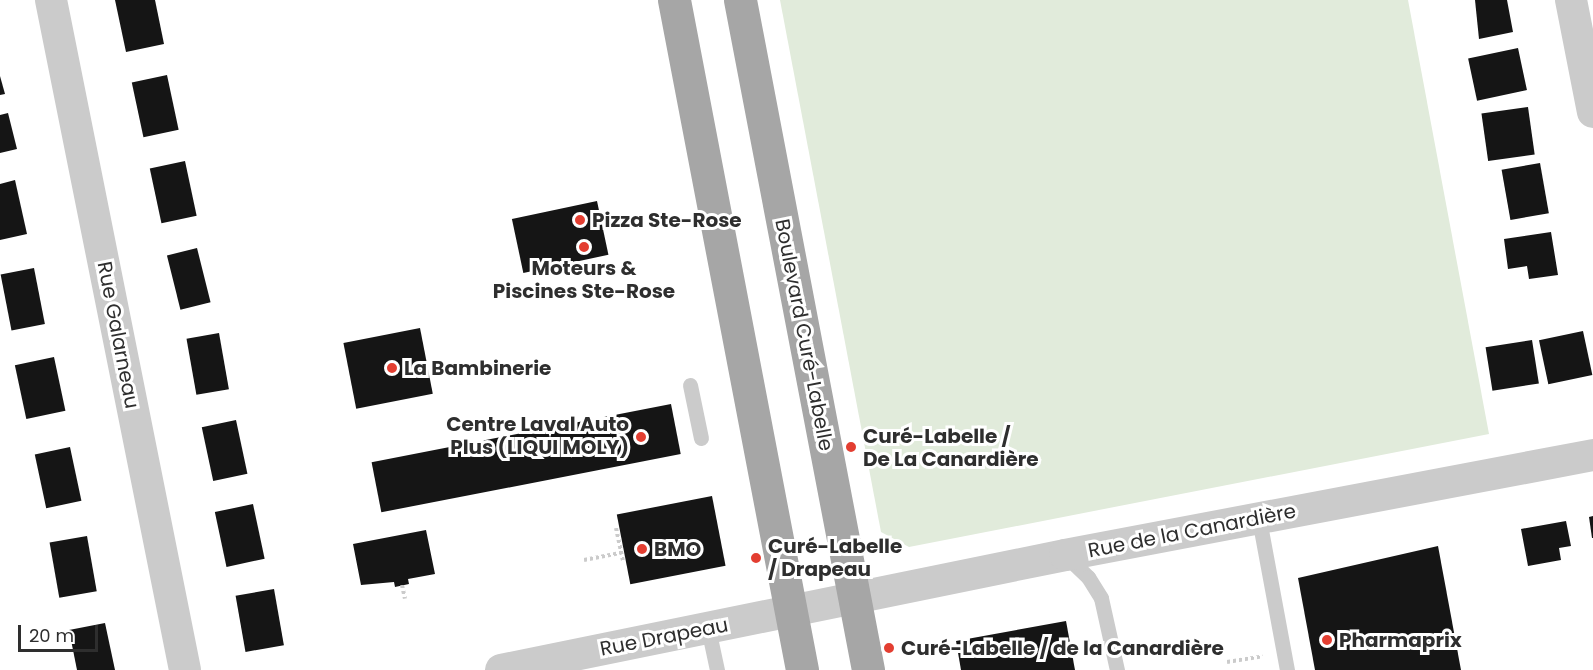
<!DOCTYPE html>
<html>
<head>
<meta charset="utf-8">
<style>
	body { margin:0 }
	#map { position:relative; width:1593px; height:670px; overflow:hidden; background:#fff; font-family:Poppins,sans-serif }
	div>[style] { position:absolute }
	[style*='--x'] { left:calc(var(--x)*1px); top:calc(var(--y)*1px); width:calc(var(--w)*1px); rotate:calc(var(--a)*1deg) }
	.green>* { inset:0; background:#e1ebdb }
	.building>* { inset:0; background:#151515; transform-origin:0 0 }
	.path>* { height:4px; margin-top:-2px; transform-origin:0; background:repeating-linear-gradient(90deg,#cbcbcb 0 3px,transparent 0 6px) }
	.service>* { height:15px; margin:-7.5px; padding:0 7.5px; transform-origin:7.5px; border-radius:7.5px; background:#cbcbcb }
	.minor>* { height:32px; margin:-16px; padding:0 16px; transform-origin:16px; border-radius:16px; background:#cbcbcb }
	.primary>* { height:33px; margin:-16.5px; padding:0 16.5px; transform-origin:16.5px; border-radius:16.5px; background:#a6a6a6 }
	.dots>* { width:16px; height:16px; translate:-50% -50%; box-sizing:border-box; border:3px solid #fff; border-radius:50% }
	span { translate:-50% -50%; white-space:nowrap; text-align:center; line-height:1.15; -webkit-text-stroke:6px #fff; paint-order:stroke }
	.poi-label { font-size:20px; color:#2e2e2e; font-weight:700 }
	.left { translate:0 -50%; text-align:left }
	.right { translate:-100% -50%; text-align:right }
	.street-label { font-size:20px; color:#2e2e2e }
	.scale { position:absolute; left:18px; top:625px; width:80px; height:27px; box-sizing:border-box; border:3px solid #2e2e2e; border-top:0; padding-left:8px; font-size:18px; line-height:21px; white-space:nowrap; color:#2e2e2e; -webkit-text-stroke:4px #fff; paint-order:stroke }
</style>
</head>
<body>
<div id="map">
	<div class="green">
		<i style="clip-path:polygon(780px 0,1408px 0,1489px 434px,909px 547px,881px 532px)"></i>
	</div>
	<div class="building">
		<i style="clip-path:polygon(115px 0,155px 0,164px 44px,126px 52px)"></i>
		<i style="clip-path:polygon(1475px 0,1507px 0,1513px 32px,1479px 39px)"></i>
		<i style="left:1518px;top:48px;width:43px;height:51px;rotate:78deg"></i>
		<i style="left:167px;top:75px;width:56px;height:36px;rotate:78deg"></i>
		<i style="clip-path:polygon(0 76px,5px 94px,0 95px)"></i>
		<i style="left:1528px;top:107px;width:48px;height:47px;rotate:82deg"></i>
		<i style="clip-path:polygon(8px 113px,17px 149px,0 153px,0 115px)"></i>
		<i style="left:185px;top:161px;width:56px;height:36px;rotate:78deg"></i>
		<i style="left:1540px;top:163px;width:51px;height:39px;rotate:80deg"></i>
		<i style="clip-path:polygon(15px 180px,27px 234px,0 240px,0 184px)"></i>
		<i style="left:597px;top:201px;width:55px;height:87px;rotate:78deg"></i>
		<i style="clip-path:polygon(1551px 232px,1558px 275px,1529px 279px,1527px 266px,1508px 269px,1504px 239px)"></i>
		<i style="left:197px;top:248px;width:56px;height:31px;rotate:76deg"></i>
		<i style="left:34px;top:268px;width:57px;height:34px;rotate:79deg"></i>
		<i style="left:420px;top:328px;width:67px;height:78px;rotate:79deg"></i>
		<i style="left:1583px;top:331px;width:45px;height:45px;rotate:78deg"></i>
		<i style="left:219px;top:333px;width:57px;height:33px;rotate:80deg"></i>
		<i style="left:1532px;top:340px;width:44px;height:47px;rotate:81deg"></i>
		<i style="left:54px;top:357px;width:55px;height:40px;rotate:78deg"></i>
		<i style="left:671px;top:404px;width:51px;height:305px;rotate:79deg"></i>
		<i style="left:236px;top:420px;width:55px;height:35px;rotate:78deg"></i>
		<i style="left:70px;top:447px;width:55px;height:36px;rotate:78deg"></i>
		<i style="left:712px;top:496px;width:71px;height:97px;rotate:79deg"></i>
		<i style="left:253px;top:504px;width:56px;height:39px;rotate:78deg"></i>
		<i style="clip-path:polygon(1593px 516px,1593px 538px,1592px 538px,1589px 517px)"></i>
		<i style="clip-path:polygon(1566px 521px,1571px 546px,1559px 548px,1561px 560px,1528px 566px,1521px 529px)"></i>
		<i style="clip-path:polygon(426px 530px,435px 574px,408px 579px,409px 584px,395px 587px,394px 582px,361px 585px,353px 544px)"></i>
		<i style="left:87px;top:536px;width:56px;height:38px;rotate:80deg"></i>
		<i style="clip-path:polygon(1438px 546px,1461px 670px,1315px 670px,1298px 578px)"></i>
		<i style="left:274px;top:589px;width:57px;height:39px;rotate:80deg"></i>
		<i style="clip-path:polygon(1066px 621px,1075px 670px,961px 670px,956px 641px)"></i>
		<i style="clip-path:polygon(105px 623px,115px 670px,77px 670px,69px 630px)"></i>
	</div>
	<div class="path">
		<i style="--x:616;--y:528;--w:33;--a:78"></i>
		<i style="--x:584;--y:560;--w:38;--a:-11"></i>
		<i style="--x:402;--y:585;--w:14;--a:78"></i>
		<i style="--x:1227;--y:662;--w:36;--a:-9"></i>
	</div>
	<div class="service">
		<i style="--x:690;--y:385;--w:54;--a:78.3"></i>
		<i style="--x:1259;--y:519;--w:154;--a:79.5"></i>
		<i style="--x:1065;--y:555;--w:32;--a:44"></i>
		<i style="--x:1088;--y:577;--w:25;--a:58"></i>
		<i style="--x:1101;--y:598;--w:74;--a:77.5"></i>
		<i style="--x:708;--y:628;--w:43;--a:77.9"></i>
	</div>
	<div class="minor">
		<i style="--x:51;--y:0;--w:683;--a:78.69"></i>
		<i style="--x:1571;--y:0;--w:114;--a:78.9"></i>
		<i style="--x:501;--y:670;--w:576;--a:-11.52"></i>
		<i style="--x:1065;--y:555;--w:537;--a:-10.72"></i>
	</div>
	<div class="primary">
		<i style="--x:674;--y:0;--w:682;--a:79.18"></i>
		<i style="--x:740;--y:0;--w:682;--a:79.18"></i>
	</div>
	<div class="dots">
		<i style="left:580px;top:220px;background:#e33e31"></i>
		<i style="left:584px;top:247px;background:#e33e31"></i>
		<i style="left:392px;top:368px;background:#e33e31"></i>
		<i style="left:641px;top:437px;background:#e33e31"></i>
		<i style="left:851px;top:447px;background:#e33e31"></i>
		<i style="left:642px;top:549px;background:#e33e31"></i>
		<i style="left:756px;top:558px;background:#e33e31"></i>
		<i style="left:1327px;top:640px;background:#e33e31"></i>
		<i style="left:889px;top:648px;background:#e33e31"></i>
	</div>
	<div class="poi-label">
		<span class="left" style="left:592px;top:220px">Pizza Ste-Rose</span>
		<span style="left:584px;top:280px">Moteurs &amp;<br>Piscines Ste-Rose</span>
		<span class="left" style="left:404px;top:368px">La Bambinerie</span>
		<span class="right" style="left:629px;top:436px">Centre Laval Auto<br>Plus (LIQUI MOLY)</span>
		<span class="left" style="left:863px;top:448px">Curé-Labelle /<br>De La Canardière</span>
		<span class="left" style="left:768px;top:558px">Curé-Labelle<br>/ Drapeau</span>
		<span class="left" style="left:654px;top:549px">BMO</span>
		<span class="left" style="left:1339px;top:640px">Pharmaprix</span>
		<span class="left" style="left:901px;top:648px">Curé-Labelle / de la Canardière</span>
	</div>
	<div class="street-label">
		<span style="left:118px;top:335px;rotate:79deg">Rue Galarneau</span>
		<span style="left:804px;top:335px;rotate:79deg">Boulevard Curé-Labelle</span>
		<span style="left:1192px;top:531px;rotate:-11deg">Rue de la Canardière</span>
		<span style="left:664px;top:637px;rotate:-11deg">Rue Drapeau</span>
	</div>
	<div class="scale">20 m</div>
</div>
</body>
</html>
